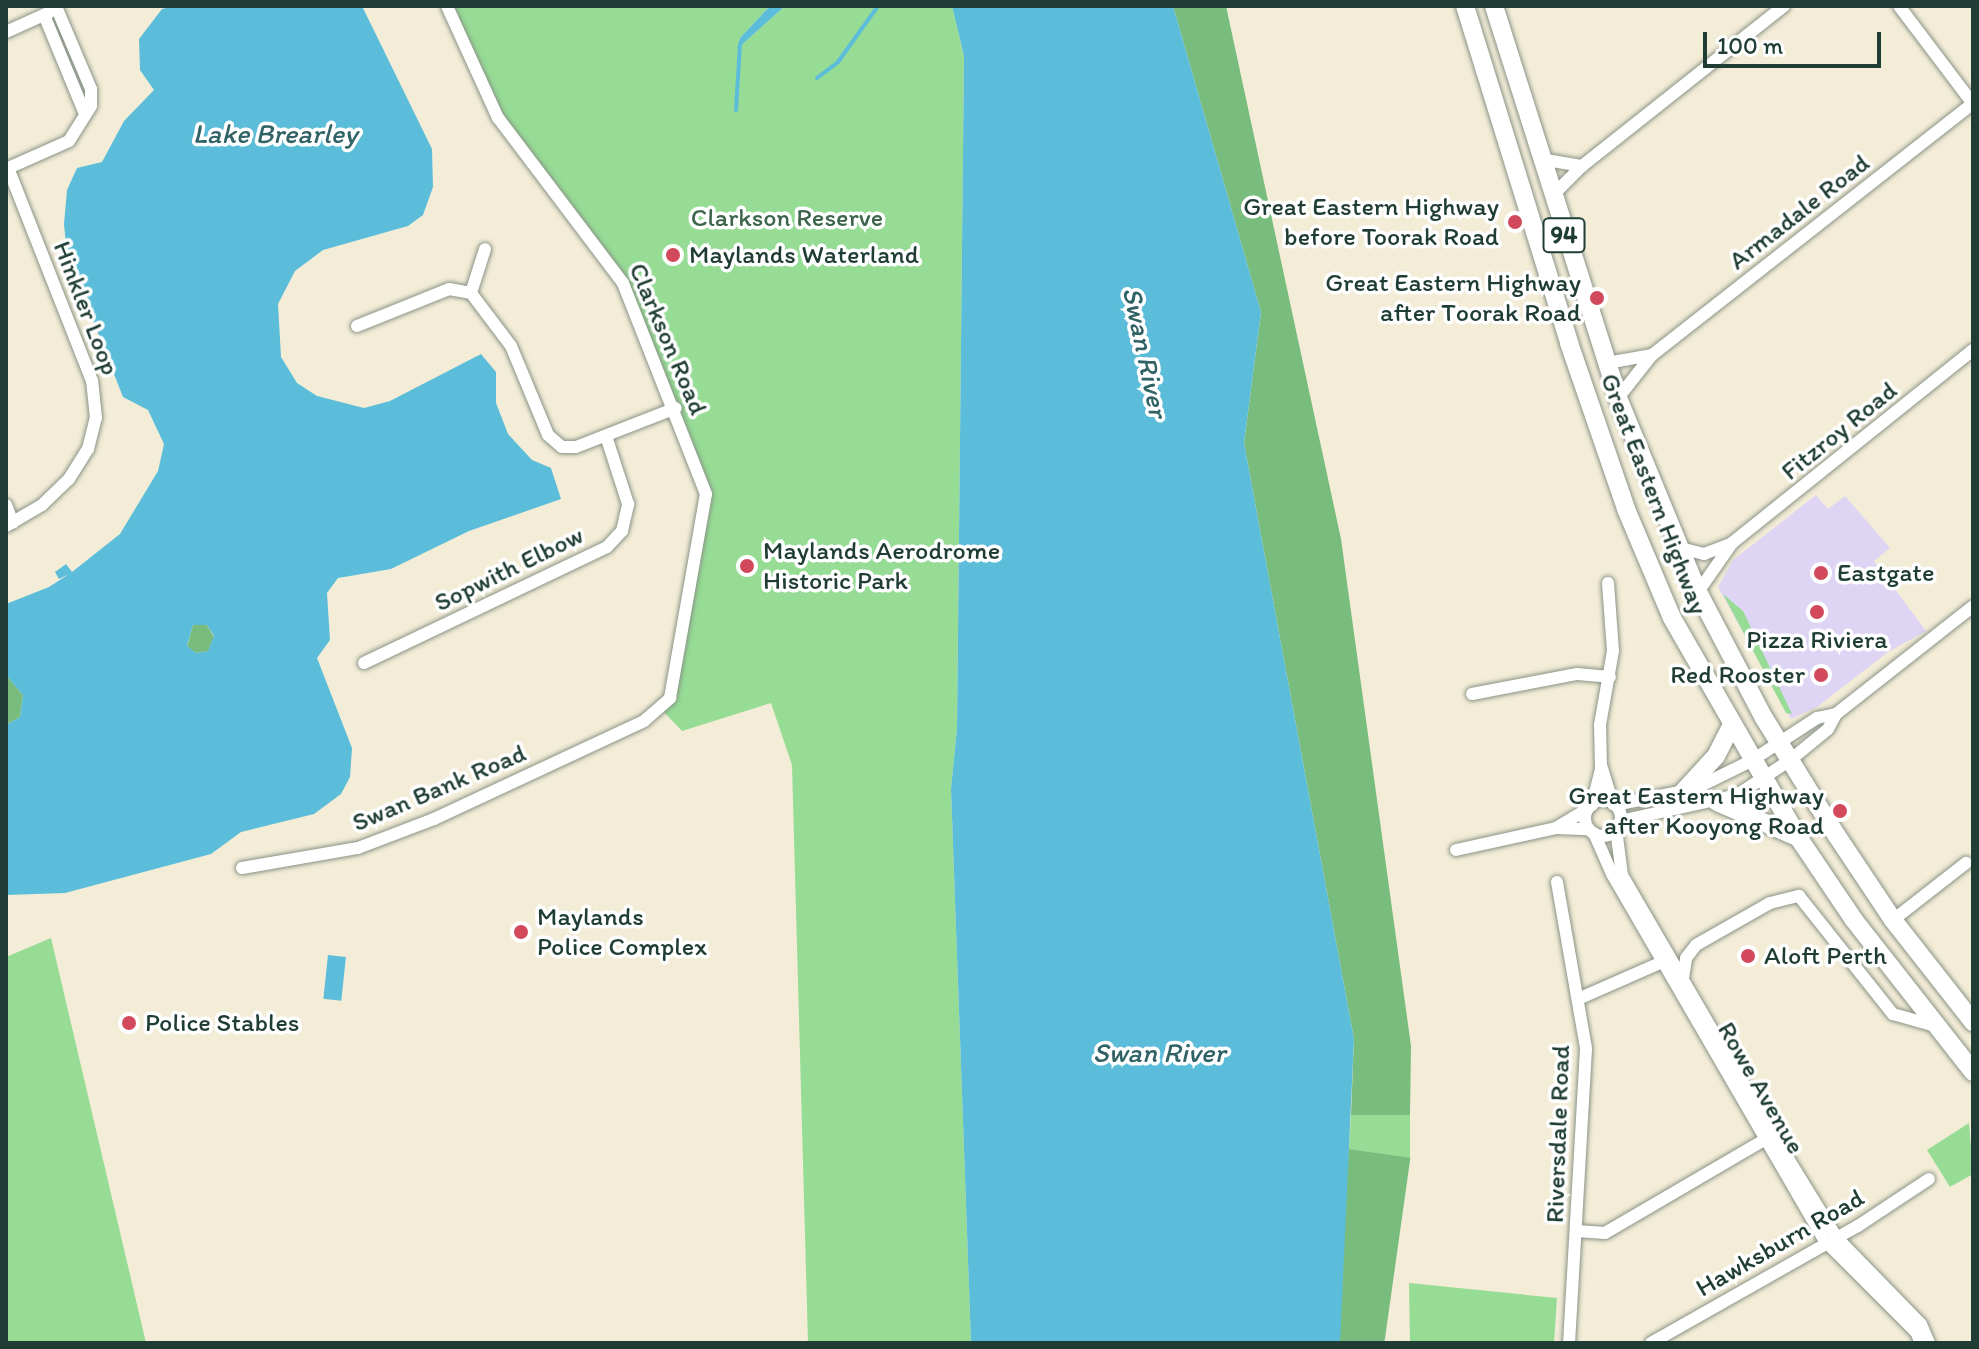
<!DOCTYPE html>
<html>
<head>
<meta charset="utf-8">
<style>
	body { margin:0 }
	#map { position:relative; width:1979px; height:1349px; overflow:hidden; background:#f3ecd7; font-family:Itim,sans-serif }
	div>[style] { position:absolute }
	[style*='--x'] { left:calc(var(--x)*1px); top:calc(var(--y)*1px); width:calc(var(--w)*1px); rotate:calc(var(--a)*1deg) }
	.built>* { inset:0; background:#ded5f5 }
	.green>* { inset:0; background:#96dc95 }
	.forest>* { inset:0; background:#78bc7e; transform-origin:0 0 }
	.water>* { inset:0; background:#5bbdd9; transform-origin:0 0 }
	.stream>* { height:4px; margin:-2px; padding:0 2px; transform-origin:2px; border-radius:2px; background:#5bbdd9 }
	.roads { filter:drop-shadow(0 0 2px #899486) drop-shadow(0 0 2px #899486) }
	.minor>* { height:12px; margin:-6px; padding:0 6px; transform-origin:6px; border-radius:6px; background:#fff }
	.minor>.ring { margin:-6px; padding:0; box-sizing:content-box; background:none; border:12px solid #fff; border-radius:50% }
	.highway>* { height:18px; margin:-9px; padding:0 9px; transform-origin:9px; border-radius:9px; background:#fff }
	.dots>* { width:22px; height:22px; translate:-50% -50%; box-sizing:border-box; border:4px solid #fff; border-radius:50% }
	span { translate:-50% -50%; white-space:nowrap; text-align:center; line-height:1.15; -webkit-text-stroke:7px #fff; paint-order:stroke }
	.shield-label span { padding:2px 6px; background:#fff; border:2px solid; border-radius:6px; -webkit-text-stroke-width:0 }
	.shield-label { font-size:24px; color:#1f3d34; font-weight:700 }
	.poi-label { font-size:26px; color:#1f3d34 }
	.right { translate:-100% -50%; text-align:right }
	.left { translate:0 -50%; text-align:left }
	.street-label { font-size:26px; color:#1f3d34 }
	.park-label { font-size:26px; color:#3d654c }
	.water-label { font-size:28px; color:#316366; font-style:italic }
	.frame { position:absolute; inset:0; border:8px solid #1f3d34; pointer-events:none }
	.scale { position:absolute; left:1703px; top:32px; width:178px; height:36px; box-sizing:border-box; border:4px solid #1f3d34; border-top:0; padding-left:10px; font-size:24px; line-height:28px; white-space:nowrap; color:#1f3d34; -webkit-text-stroke:6px #fff; paint-order:stroke }
</style>
</head>
<body>
<div id="map">
	<div class="built">
		<i style="clip-path:polygon(1816px 495px,1828px 509px,1845px 496px,1890px 548px,1874px 561px,1926px 631px,1888px 652px,1817px 707px,1791px 719px,1718px 587px,1733px 560px)"></i>
	</div>
	<div class="green">
		<i style="clip-path:polygon(450px 6px,770px 6px,740px 38px,738px 48px,785px 6px,952px 6px,964px 56px,957px 728px,951px 789px,971px 1343px,808px 1343px,792px 765px,771px 703px,682px 731px,661px 709px,709px 508px,628px 283px,499px 116px)"></i>
		<i style="clip-path:polygon(1723px 594px,1743px 611px,1792px 714px,1786px 713px)"></i>
		<i style="clip-path:polygon(51px 938px,146px 1343px,6px 1343px,6px 957px)"></i>
		<i style="clip-path:polygon(1351px 1115px,1410px 1115px,1410px 1158px,1349px 1149px)"></i>
		<i style="clip-path:polygon(1969px 1123px,1973px 1174px,1950px 1187px,1927px 1150px)"></i>
		<i style="clip-path:polygon(1409px 1283px,1557px 1298px,1554px 1343px,1410px 1343px)"></i>
	</div>
	<div class="forest">
		<i style="clip-path:polygon(1173px 6px,1226px 6px,1341px 539px,1411px 1046px,1410px 1115px,1351px 1115px,1354px 1039px,1244px 443px,1261px 312px)"></i>
		<i style="clip-path:polygon(193px 625px,207px 625px,214px 637px,208px 651px,196px 653px,187px 647px)"></i>
		<i style="clip-path:polygon(6px 675px,23px 695px,20px 717px,6px 725px)"></i>
		<i style="left:1349px;top:1149px;width:62px;height:194px;rotate:8deg"></i>
	</div>
	<div class="water">
		<i style="clip-path:polygon(evenodd,175px 6px,362px 6px,432px 149px,433px 187px,423px 215px,408px 226px,323px 250px,295px 271px,278px 304px,281px 357px,297px 383px,317px 396px,364px 408px,390px 401px,481px 354px,496px 372px,496px 403px,508px 434px,532px 460px,551px 468px,561px 499px,469px 531px,391px 569px,338px 578px,327px 593px,330px 640px,317px 658px,352px 748px,350px 777px,341px 794px,314px 814px,241px 832px,211px 854px,65px 893px,6px 895px,6px 725px,20px 717px,23px 695px,6px 675px,6px 604px,49px 587px,69px 574px,59px 579px,55px 572px,66px 564px,72px 572px,120px 534px,158px 471px,164px 444px,148px 410px,123px 397px,67px 254px,64px 224px,67px 190px,77px 168px,102px 162px,124px 121px,154px 90px,140px 70px,139px 39px,162px 9px,175px 6px,193px 625px,207px 625px,214px 636px,208px 651px,196px 653px,187px 646px,193px 625px)"></i>
		<i style="clip-path:polygon(770px 6px,785px 6px,737px 49px,740px 38px)"></i>
		<i style="clip-path:polygon(952px 6px,1173px 6px,1261px 312px,1244px 443px,1354px 1039px,1340px 1343px,971px 1343px,951px 789px,957px 728px,964px 56px)"></i>
		<i style="left:328px;top:955px;width:18px;height:44px;rotate:6deg"></i>
	</div>
	<div class="stream">
		<i style="--x:817;--y:78;--w:26;--a:-37"></i>
		<i style="--x:838;--y:62;--w:69;--a:-54.5"></i>
		<i style="--x:736;--y:110;--w:65;--a:-86.5"></i>
	</div>
	<div class="roads">
		<div class="minor">
			<i style="--x:1899;--y:6;--w:123;--a:52.9"></i>
			<i style="--x:44;--y:15;--w:107;--a:67.5"></i>
			<i style="--x:6;--y:32;--w:48;--a:-24.4"></i>
			<i style="--x:1540;--y:159;--w:43;--a:9.5"></i>
			<i style="--x:6;--y:169;--w:69;--a:-24"></i>
			<i style="--x:69;--y:141;--w:41;--a:-57.8"></i>
			<i style="--x:91;--y:106;--w:17;--a:-90"></i>
			<i style="--x:91;--y:89;--w:87;--a:-113"></i>
			<i style="--x:1552;--y:196;--w:42;--a:-45"></i>
			<i style="--x:1582;--y:166;--w:258;--a:-38.4"></i>
			<i style="--x:471;--y:293;--w:46;--a:-72.3"></i>
			<i style="--x:357;--y:326;--w:99;--a:-21.9"></i>
			<i style="--x:449;--y:289;--w:22;--a:10"></i>
			<i style="--x:471;--y:293;--w:66;--a:53"></i>
			<i style="--x:511;--y:346;--w:96;--a:67.4"></i>
			<i style="--x:548;--y:435;--w:18;--a:41"></i>
			<i style="--x:562;--y:447;--w:14;--a:0"></i>
			<i style="--x:576;--y:447;--w:107;--a:-21.3"></i>
			<i style="--x:1607;--y:363;--w:46;--a:-10.1"></i>
			<i style="--x:1618;--y:398;--w:55;--a:-51.7"></i>
			<i style="--x:1652;--y:355;--w:408;--a:-38.1"></i>
			<i style="--x:6;--y:505;--w:19;--a:69"></i>
			<i style="--x:6;--y:526;--w:42;--a:-30.3"></i>
			<i style="--x:42;--y:505;--w:37;--a:-44"></i>
			<i style="--x:69;--y:479;--w:36;--a:-58"></i>
			<i style="--x:88;--y:449;--w:32;--a:-76"></i>
			<i style="--x:96;--y:418;--w:37;--a:-96"></i>
			<i style="--x:92;--y:381;--w:229;--a:-111.5"></i>
			<i style="--x:1676;--y:547;--w:29;--a:14"></i>
			<i style="--x:1704;--y:554;--w:30;--a:-21"></i>
			<i style="--x:1732;--y:543;--w:309;--a:-38.7"></i>
			<i style="--x:1608;--y:583;--w:68;--a:85.8"></i>
			<i style="--x:1613;--y:651;--w:75;--a:100"></i>
			<i style="--x:1600;--y:725;--w:40;--a:88.6"></i>
			<i style="--x:1601;--y:765;--w:41;--a:72.9"></i>
			<i style="--x:1698;--y:592;--w:60;--a:-55.2"></i>
			<i style="--x:364;--y:663;--w:269;--a:-25.5"></i>
			<i style="--x:607;--y:547;--w:22;--a:-47"></i>
			<i style="--x:622;--y:531;--w:28;--a:-77"></i>
			<i style="--x:628;--y:504;--w:71;--a:-107.9"></i>
			<i style="--x:1472;--y:694;--w:107;--a:-10.8"></i>
			<i style="--x:1577;--y:674;--w:33;--a:5"></i>
			<i class="ring" style="left:1585px;top:800px;width:24px;height:24px"></i>
			<i style="--x:1592;--y:805;--w:38;--a:-76"></i>
			<i style="--x:1615;--y:805;--w:81;--a:-11.4"></i>
			<i style="--x:1694;--y:789;--w:64;--a:-26.2"></i>
			<i style="--x:1751;--y:761;--w:79;--a:-33.1"></i>
			<i style="--x:1817;--y:718;--w:19;--a:-12"></i>
			<i style="--x:1620;--y:821;--w:120;--a:-12.5"></i>
			<i style="--x:1737;--y:795;--w:62;--a:-33.2"></i>
			<i style="--x:1789;--y:761;--w:50;--a:-39.4"></i>
			<i style="--x:1828;--y:729;--w:17;--a:-62"></i>
			<i style="--x:1836;--y:714;--w:174;--a:-38.2"></i>
			<i style="--x:1556;--y:828;--w:37;--a:-31"></i>
			<i style="--x:1616;--y:829;--w:46;--a:82.6"></i>
			<i style="--x:1622;--y:875;--w:300;--a:59.8"></i>
			<i style="--x:1773;--y:1134;--w:122;--a:58.4"></i>
			<i style="--x:1837;--y:1238;--w:120;--a:45.7"></i>
			<i style="--x:1921;--y:1324;--w:21;--a:67"></i>
			<i style="--x:1594;--y:833;--w:45;--a:66.3"></i>
			<i style="--x:1612;--y:874;--w:424;--a:59.9"></i>
			<i style="--x:1825;--y:1241;--w:130;--a:45"></i>
			<i style="--x:1917;--y:1333;--w:10;--a:73"></i>
			<i style="--x:1456;--y:850;--w:102;--a:-12.4"></i>
			<i style="--x:1556;--y:828;--w:33;--a:2"></i>
			<i style="--x:242;--y:868;--w:118;--a:-9.8"></i>
			<i style="--x:358;--y:848;--w:81;--a:-20.9"></i>
			<i style="--x:434;--y:819;--w:232;--a:-25"></i>
			<i style="--x:644;--y:721;--w:35;--a:-41"></i>
			<i style="--x:670;--y:698;--w:207;--a:-80"></i>
			<i style="--x:706;--y:494;--w:227;--a:-111.5"></i>
			<i style="--x:623;--y:283;--w:207;--a:-127.1"></i>
			<i style="--x:498;--y:118;--w:123;--a:-114.5"></i>
			<i style="--x:1557;--y:882;--w:169;--a:80.1"></i>
			<i style="--x:1586;--y:1049;--w:294;--a:93.3"></i>
			<i style="--x:1893;--y:920;--w:93;--a:-38"></i>
			<i style="--x:1683;--y:978;--w:20;--a:-81"></i>
			<i style="--x:1686;--y:958;--w:16;--a:-52"></i>
			<i style="--x:1696;--y:945;--w:85;--a:-29.6"></i>
			<i style="--x:1770;--y:903;--w:30;--a:-14"></i>
			<i style="--x:1799;--y:896;--w:151;--a:51.5"></i>
			<i style="--x:1893;--y:1014;--w:44;--a:15.9"></i>
			<i style="--x:1578;--y:999;--w:97;--a:-23.7"></i>
			<i style="--x:1577;--y:1231;--w:28;--a:4"></i>
			<i style="--x:1605;--y:1233;--w:192;--a:-30.3"></i>
			<i style="--x:1651;--y:1343;--w:238;--a:-29.5"></i>
			<i style="--x:1858;--y:1226;--w:85;--a:-33.5"></i>
		</div>
		<div class="highway">
			<i style="--x:1465;--y:6;--w:353;--a:72.8"></i>
			<i style="--x:1569;--y:343;--w:176;--a:71"></i>
			<i style="--x:1626;--y:509;--w:118;--a:67.1"></i>
			<i style="--x:1672;--y:618;--w:253;--a:60.1"></i>
			<i style="--x:1798;--y:837;--w:100;--a:56"></i>
			<i style="--x:1854;--y:920;--w:193;--a:51.9"></i>
			<i style="--x:1494;--y:6;--w:411;--a:72.4"></i>
			<i style="--x:1618;--y:398;--w:210;--a:67.6"></i>
			<i style="--x:1698;--y:592;--w:142;--a:62.4"></i>
			<i style="--x:1764;--y:718;--w:139;--a:58.3"></i>
			<i style="--x:1837;--y:836;--w:101;--a:56.3"></i>
			<i style="--x:1893;--y:920;--w:130;--a:51.9"></i>
			<i style="--x:1682;--y:793;--w:50;--a:-47.4"></i>
			<i style="--x:1716;--y:756;--w:34;--a:-63"></i>
			<i style="--x:1717;--y:802;--w:85;--a:23.6"></i>
		</div>
	</div>
	<div class="dots">
		<i style="left:1515px;top:222px;background:#d1495b"></i>
		<i style="left:673px;top:255px;background:#d1495b"></i>
		<i style="left:1597px;top:298px;background:#d1495b"></i>
		<i style="left:747px;top:566px;background:#d1495b"></i>
		<i style="left:1821px;top:573px;background:#d1495b"></i>
		<i style="left:1817px;top:612px;background:#d1495b"></i>
		<i style="left:1821px;top:675px;background:#d1495b"></i>
		<i style="left:1840px;top:811px;background:#d1495b"></i>
		<i style="left:521px;top:932px;background:#d1495b"></i>
		<i style="left:1748px;top:956px;background:#d1495b"></i>
		<i style="left:129px;top:1023px;background:#d1495b"></i>
	</div>
	<div class="shield-label">
		<span style="left:1564px;top:235px">94</span>
	</div>
	<div class="poi-label">
		<span class="right" style="left:1499px;top:222px">Great Eastern Highway<br>before Toorak Road</span>
		<span class="left" style="left:689px;top:255px">Maylands Waterland</span>
		<span class="right" style="left:1581px;top:298px">Great Eastern Highway<br>after Toorak Road</span>
		<span class="left" style="left:763px;top:566px">Maylands Aerodrome<br>Historic Park</span>
		<span class="left" style="left:1837px;top:573px">Eastgate</span>
		<span style="left:1817px;top:640px">Pizza Riviera</span>
		<span class="right" style="left:1805px;top:675px">Red Rooster</span>
		<span class="right" style="left:1824px;top:811px">Great Eastern Highway<br>after Kooyong Road</span>
		<span class="left" style="left:537px;top:932px">Maylands<br>Police Complex</span>
		<span class="left" style="left:1764px;top:956px">Aloft Perth</span>
		<span class="left" style="left:145px;top:1023px">Police Stables</span>
	</div>
	<div class="street-label">
		<span style="left:1799px;top:212px;rotate:-38deg">Armadale Road</span>
		<span style="left:86px;top:308px;rotate:69deg">Hinkler Loop</span>
		<span style="left:668px;top:339px;rotate:67deg">Clarkson Road</span>
		<span style="left:1839px;top:431px;rotate:-39deg">Fitzroy Road</span>
		<span style="left:1654px;top:494px;rotate:69deg">Great Eastern Highway</span>
		<span style="left:509px;top:569px;rotate:-26deg">Sopwith Elbow</span>
		<span style="left:439px;top:788px;rotate:-23deg">Swan Bank Road</span>
		<span style="left:1761px;top:1088px;rotate:60deg">Rowe Avenue</span>
		<span style="left:1558px;top:1134px;rotate:-88deg">Riversdale Road</span>
		<span style="left:1780px;top:1243px;rotate:-30deg">Hawksburn Road</span>
	</div>
	<div class="park-label">
		<span style="left:787px;top:218px">Clarkson Reserve</span>
	</div>
	<div class="water-label">
		<span style="left:275px;top:133px">Lake Brearley</span>
		<span style="left:1146px;top:352px;rotate:78deg">Swan River</span>
		<span style="left:1159px;top:1052px">Swan River</span>
	</div>
	<div class="frame"></div>
	<div class="scale">100 m</div>
</div>
</body>
</html>
